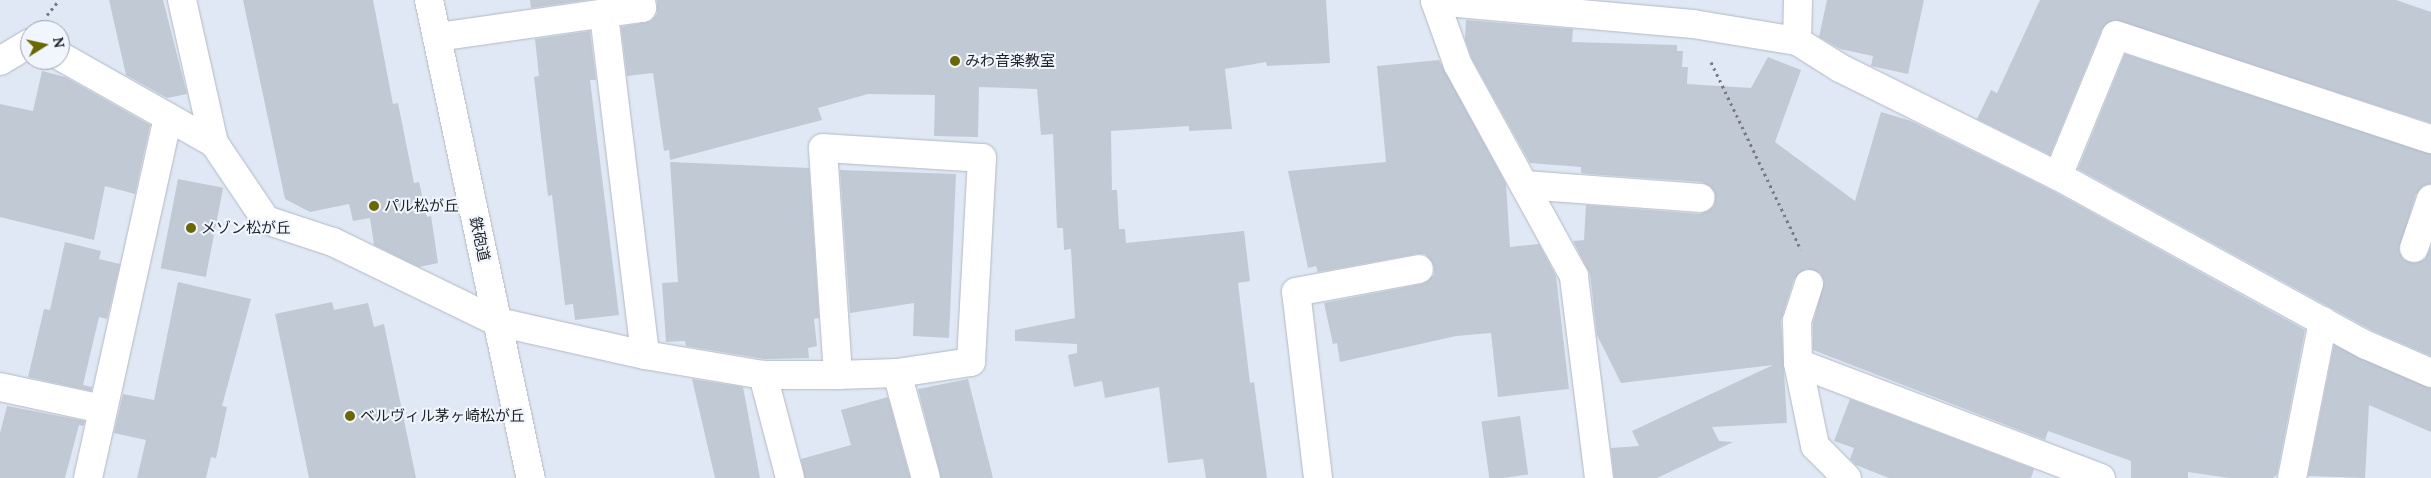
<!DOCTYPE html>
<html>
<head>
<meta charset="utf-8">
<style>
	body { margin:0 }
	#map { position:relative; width:2431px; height:478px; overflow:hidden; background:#e0e8f5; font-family:Lora,"Noto Sans JP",serif }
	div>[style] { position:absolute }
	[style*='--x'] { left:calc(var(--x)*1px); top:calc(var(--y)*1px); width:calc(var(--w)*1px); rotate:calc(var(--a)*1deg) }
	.building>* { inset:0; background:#c1c9d5; transform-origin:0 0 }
	.path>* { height:3px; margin-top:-1.5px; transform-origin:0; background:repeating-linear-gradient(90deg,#777c84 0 2.5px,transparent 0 6.5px) }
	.roads { filter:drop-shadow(0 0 1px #b1b9c4) drop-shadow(0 0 1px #b1b9c4) }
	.minor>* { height:28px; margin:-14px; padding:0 14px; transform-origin:14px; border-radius:14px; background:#fff }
	.dots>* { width:14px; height:14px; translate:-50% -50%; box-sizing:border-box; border:2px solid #f1f5fd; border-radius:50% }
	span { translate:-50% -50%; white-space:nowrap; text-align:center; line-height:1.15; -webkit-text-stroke:4px #f1f5fd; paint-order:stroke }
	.poi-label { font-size:15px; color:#1f2226 }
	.left { translate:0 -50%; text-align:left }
	.street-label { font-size:15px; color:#1f2226 }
	.north { position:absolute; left:20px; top:20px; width:50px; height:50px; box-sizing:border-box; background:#f1f5fd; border:1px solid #9da1a7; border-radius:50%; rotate:80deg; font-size:14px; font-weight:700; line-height:20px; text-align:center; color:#1f2226 }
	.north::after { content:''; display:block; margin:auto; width:18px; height:22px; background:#696801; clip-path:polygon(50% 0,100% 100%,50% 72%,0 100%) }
</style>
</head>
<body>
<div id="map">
	<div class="building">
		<i style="clip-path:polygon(109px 0,163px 0,187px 94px,167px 98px,126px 75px)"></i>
		<i style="clip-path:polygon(243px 0,373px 0,393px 104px,398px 103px,414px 183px,419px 182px,427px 217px,431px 216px,438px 263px,419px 267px,374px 245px,370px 218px,353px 221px,349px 204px,310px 212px,285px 199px)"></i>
		<i style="clip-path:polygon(530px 0,587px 0,531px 8px)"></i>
		<i style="clip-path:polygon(657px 0,1326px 0,1330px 63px,1267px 66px,1266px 62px,1225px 69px,1232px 129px,1189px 131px,1189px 126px,1111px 131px,1112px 190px,1117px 190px,1119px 229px,1125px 229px,1126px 243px,1244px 231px,1250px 281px,1238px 283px,1250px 383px,1254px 382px,1267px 478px,1206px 478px,1203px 459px,1168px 463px,1159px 387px,1105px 398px,1102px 381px,1074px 387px,1068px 355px,1077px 353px,1077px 344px,1015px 341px,1015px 330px,1075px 318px,1071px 249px,1064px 250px,1063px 228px,1057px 228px,1053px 134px,1041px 135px,1037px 89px,979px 87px,978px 137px,934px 136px,935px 95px,868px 94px,818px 108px,822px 120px,670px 160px,669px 150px,664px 151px,653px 73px,627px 76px,621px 27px,651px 21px,657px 14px)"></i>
		<i style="clip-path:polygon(1827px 0,1924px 0,1908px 74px,1871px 66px,1873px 56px,1840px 49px,1819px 37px)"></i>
		<i style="clip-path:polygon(2040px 0,2396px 0,2431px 12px,2431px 123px,2114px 20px,2102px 29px,2050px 155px,1977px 119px,1991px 90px,1997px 93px)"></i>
		<i style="clip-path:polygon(1466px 20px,1573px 29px,1572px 42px,1677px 45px,1677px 51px,1683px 51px,1682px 67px,1688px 67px,1687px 84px,1751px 88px,1768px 57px,1801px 70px,1775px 142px,1855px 201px,1881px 112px,1911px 121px,2051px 190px,2305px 330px,2277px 474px,2273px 478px,2229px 478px,2188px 472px,2188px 478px,2131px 478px,2131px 461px,2048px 431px,2045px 440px,1813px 350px,1813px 323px,1824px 281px,1820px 273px,1806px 269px,1794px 279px,1781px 321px,1787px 423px,1712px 427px,1719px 441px,1733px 442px,1657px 478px,1614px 478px,1611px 448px,1639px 446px,1632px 431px,1773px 365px,1621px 383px,1597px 335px,1590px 274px,1573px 241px,1584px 240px,1586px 205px,1700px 214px,1714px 206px,1715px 192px,1702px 182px,1589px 174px,1581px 173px,1581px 167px,1530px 163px,1472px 59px,1465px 39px)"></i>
		<i style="clip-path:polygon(590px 31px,596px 80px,590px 80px,619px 315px,575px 320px,573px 304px,565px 305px,552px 195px,548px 196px,534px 77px,539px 76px,535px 39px)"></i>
		<i style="clip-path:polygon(2125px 54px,2431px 154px,2431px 184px,2416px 194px,2399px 250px,2403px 259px,2416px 263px,2425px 259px,2431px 247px,2431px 356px,2373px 331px,2078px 169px)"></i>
		<i style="clip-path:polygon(1439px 60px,1506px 184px,1510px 247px,1539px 244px,1556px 276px,1569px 389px,1498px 397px,1491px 333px,1456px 336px,1340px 362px,1337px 343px,1333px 344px,1324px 303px,1422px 284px,1434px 275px,1434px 266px,1425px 254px,1417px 254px,1318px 272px,1316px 266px,1308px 268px,1288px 171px,1386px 162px,1377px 66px)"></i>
		<i style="clip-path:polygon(42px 71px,65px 77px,150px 125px,135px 194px,105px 186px,94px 240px,0 217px,0 104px,33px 111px)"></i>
		<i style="clip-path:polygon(670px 162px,809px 168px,819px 318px,814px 319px,817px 346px,808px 348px,809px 358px,764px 359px,686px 346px,685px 341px,666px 342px,662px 283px,678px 282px)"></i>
		<i style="clip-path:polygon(840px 170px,956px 174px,949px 338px,913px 336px,914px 303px,850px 313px)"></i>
		<i style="left:178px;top:179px;width:46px;height:91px;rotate:11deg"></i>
		<i style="clip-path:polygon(65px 242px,101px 251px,99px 259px,120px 264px,107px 319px,99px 317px,83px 385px,92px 387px,91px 391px,28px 377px,44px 309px,50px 310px)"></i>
		<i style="clip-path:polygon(178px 282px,251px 299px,222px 406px,227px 407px,216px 458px,211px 457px,206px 478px,137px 478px,146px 440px,114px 433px,123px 394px,154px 400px)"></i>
		<i style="clip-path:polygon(332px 302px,334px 310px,368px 303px,374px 327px,384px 324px,416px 478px,309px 478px,275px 314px)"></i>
		<i style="clip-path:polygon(2334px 345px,2431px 388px,2431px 432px,2369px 405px,2365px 478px,2308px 476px)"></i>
		<i style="clip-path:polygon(692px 379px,743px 387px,760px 478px,715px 478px)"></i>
		<i style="clip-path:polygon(968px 379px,993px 478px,941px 478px,918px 389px)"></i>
		<i style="clip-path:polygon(888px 397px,910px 478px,805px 478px,801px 459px,851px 445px,841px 410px)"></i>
		<i style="clip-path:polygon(1850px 399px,2034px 469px,2031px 478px,1889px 478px,1856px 465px,1850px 459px,1854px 448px,1834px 441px)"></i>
		<i style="clip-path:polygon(7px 406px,85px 421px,83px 426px,79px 425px,65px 478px,0 478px,0 433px)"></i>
		<i style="left:1520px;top:416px;width:59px;height:39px;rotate:82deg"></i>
	</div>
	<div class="path">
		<i style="--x:47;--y:15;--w:19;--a:-51"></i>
		<i style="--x:1711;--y:62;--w:208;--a:64.4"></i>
	</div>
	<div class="roads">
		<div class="minor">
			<i style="--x:182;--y:0;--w:147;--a:77.4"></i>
			<i style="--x:429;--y:0;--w:489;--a:78"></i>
			<i style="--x:604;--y:15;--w:342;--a:83.1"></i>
			<i style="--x:438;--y:37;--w:206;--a:-8.1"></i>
			<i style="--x:642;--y:8;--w:8;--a:-97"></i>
			<i style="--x:1797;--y:41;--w:41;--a:-88.6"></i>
			<i style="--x:60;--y:56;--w:177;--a:29.5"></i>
			<i style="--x:214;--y:143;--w:93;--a:56"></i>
			<i style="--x:266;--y:220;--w:71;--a:18.2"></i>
			<i style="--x:333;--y:242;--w:183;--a:25.9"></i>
			<i style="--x:498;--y:322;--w:151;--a:12.7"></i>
			<i style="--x:645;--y:355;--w:120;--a:9.6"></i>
			<i style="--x:763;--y:375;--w:106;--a:75.3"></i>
			<i style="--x:0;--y:61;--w:35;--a:-31"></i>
			<i style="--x:823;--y:148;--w:159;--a:3.6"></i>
			<i style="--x:982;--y:158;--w:204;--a:93.1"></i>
			<i style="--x:971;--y:362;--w:75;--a:171.5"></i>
			<i style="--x:897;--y:373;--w:59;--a:178.1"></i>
			<i style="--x:838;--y:375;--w:227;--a:-93.8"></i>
			<i style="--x:2058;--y:176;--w:152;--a:-67.6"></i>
			<i style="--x:2116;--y:35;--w:332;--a:18.3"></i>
			<i style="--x:1525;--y:185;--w:176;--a:4.2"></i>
			<i style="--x:2414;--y:248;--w:52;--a:-70.9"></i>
			<i style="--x:1809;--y:284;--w:39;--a:108"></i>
			<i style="--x:1797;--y:321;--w:42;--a:88.6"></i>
			<i style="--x:1798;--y:363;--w:85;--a:78.4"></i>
			<i style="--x:1815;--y:446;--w:45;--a:45"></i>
			<i style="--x:1798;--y:363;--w:324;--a:20.8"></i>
			<i style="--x:897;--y:373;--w:109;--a:74.6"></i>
			<i style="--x:763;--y:375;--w:75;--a:0"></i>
			<i style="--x:0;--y:387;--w:105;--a:12.1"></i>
			<i style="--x:88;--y:478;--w:369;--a:-77.5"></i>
			<i style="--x:1318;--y:478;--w:187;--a:-96.7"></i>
			<i style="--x:1296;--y:292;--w:125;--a:-10.6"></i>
			<i style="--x:1599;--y:478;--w:204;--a:-97.1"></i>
			<i style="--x:1574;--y:276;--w:241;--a:-118.8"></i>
			<i style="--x:1458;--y:65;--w:68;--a:-109.8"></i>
			<i style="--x:1435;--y:1;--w:259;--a:5.1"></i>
			<i style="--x:1693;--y:24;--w:105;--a:9.3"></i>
			<i style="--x:1797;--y:41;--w:51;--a:32.1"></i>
			<i style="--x:1840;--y:68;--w:243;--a:26.4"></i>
			<i style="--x:2058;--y:176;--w:351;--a:28.8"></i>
			<i style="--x:2366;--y:345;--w:71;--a:23.3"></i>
			<i style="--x:2292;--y:478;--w:160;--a:-78.8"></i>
		</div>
	</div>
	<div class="dots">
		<i style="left:955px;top:61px;background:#696801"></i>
		<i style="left:374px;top:206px;background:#696801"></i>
		<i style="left:191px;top:228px;background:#696801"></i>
		<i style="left:350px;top:416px;background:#696801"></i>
	</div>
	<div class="poi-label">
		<span class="left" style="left:965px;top:61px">みわ音楽教室</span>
		<span class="left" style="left:384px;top:206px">パル松が丘</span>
		<span class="left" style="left:201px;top:228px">メゾン松が丘</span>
		<span class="left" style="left:360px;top:416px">ベルヴィル茅ヶ崎松が丘</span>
	</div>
	<div class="street-label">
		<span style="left:480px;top:239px;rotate:78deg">鉄砲道</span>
	</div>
	<div class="north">N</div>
</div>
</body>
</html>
